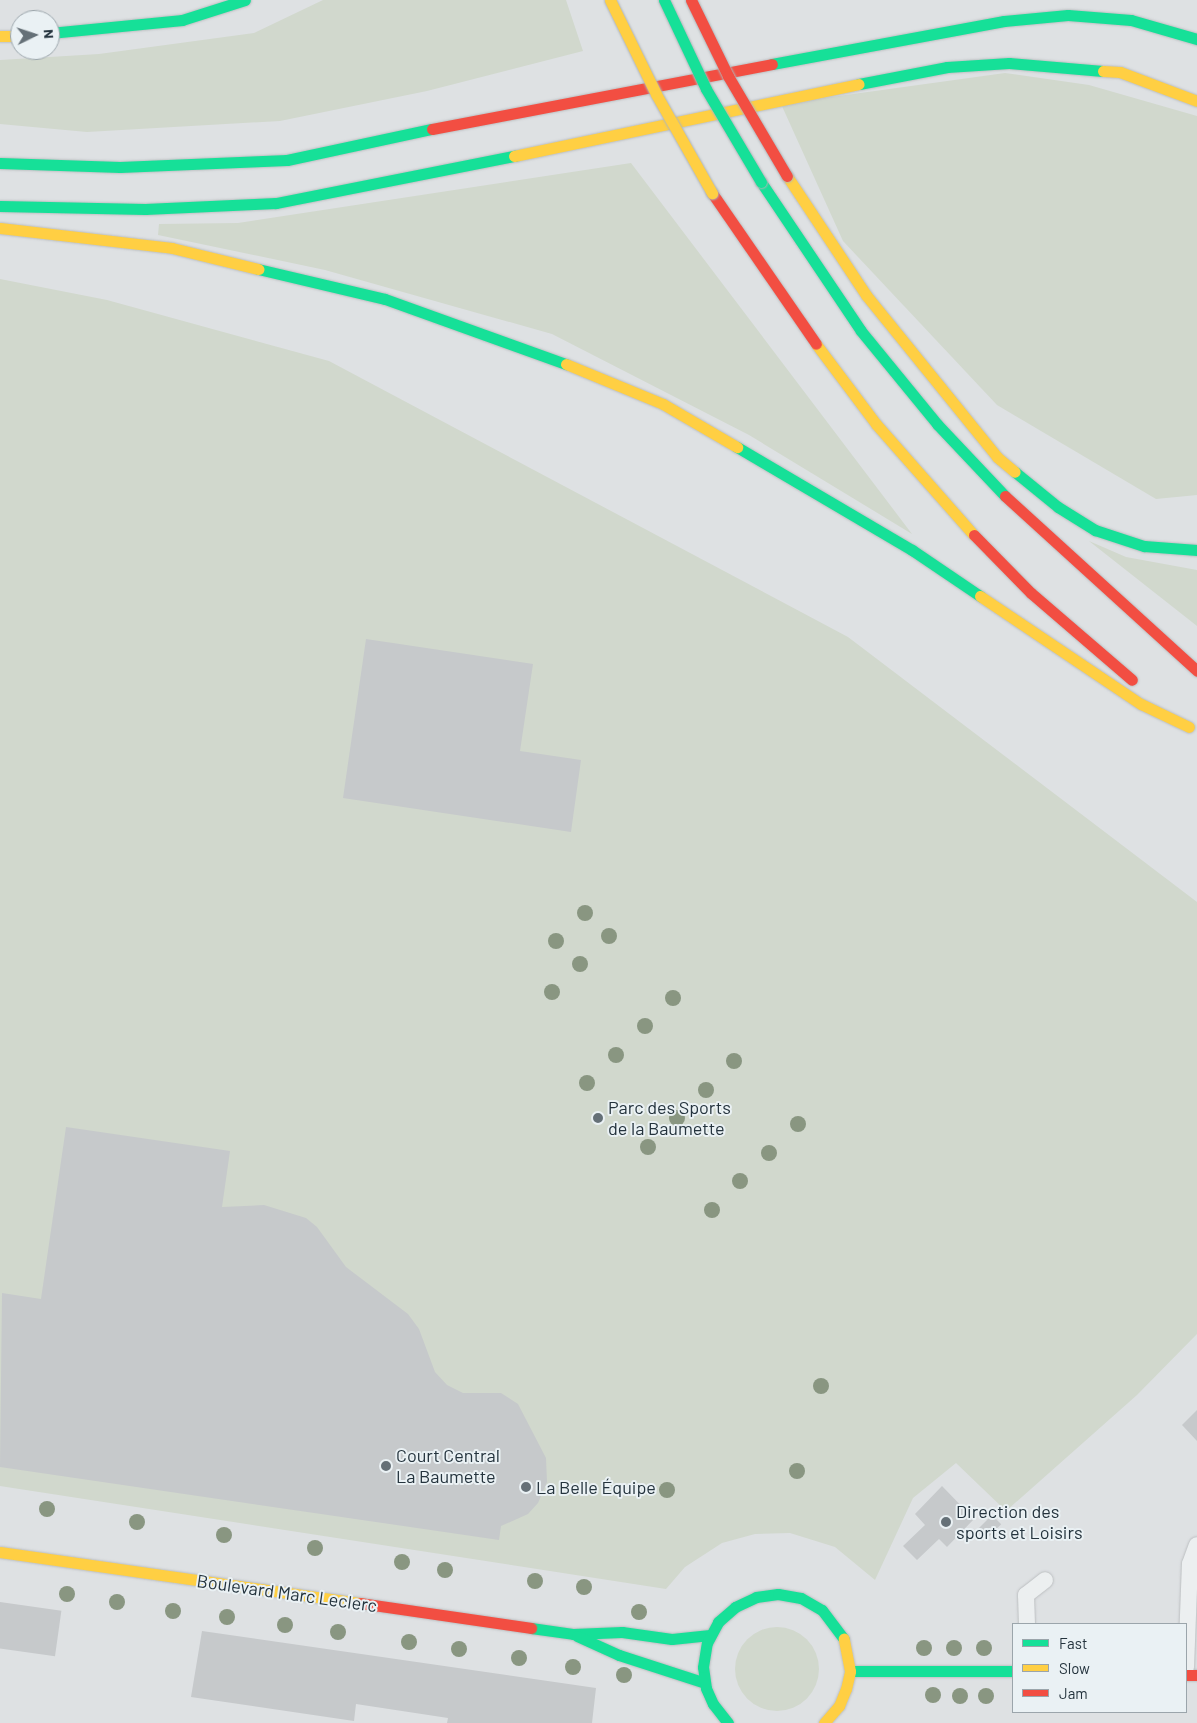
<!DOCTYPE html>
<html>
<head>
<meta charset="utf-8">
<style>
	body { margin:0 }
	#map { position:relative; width:1197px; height:1723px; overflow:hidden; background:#dee1e3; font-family:Barlow,sans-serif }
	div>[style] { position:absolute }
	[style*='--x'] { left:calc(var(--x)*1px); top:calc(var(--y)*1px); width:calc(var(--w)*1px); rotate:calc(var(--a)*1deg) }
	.green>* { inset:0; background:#d1d8cd }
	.round { border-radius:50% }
	.building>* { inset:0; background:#c6c9cb; transform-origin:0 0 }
	.roads { filter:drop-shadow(0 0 1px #bcbfc1) drop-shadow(0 0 1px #bcbfc1) }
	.lane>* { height:16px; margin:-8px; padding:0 8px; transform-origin:8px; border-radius:8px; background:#eceff0 }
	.fast>* { height:11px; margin:-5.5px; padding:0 5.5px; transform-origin:5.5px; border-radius:5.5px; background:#16e098 }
	.slow>* { height:11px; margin:-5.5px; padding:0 5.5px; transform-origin:5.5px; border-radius:5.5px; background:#ffcf43 }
	.jam>* { height:11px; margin:-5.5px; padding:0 5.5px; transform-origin:5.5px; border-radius:5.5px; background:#f24e42 }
	.bridges { filter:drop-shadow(0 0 1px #b0b5b8) drop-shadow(0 0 1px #b0b5b8) }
	.fast-bridge>* { height:11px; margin:-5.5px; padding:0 5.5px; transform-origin:5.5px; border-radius:5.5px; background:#16e098 }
	.slow-bridge>* { height:11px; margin:-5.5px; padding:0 5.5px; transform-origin:5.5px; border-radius:5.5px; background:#ffcf43 }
	.jam-bridge>* { height:11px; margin:-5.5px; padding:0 5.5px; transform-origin:5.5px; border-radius:5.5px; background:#f24e42 }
	.trees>* { width:16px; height:16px; margin:-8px; border-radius:50%; background:#899681 }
	.dots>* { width:14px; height:14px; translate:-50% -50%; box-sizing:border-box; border:2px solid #eaf1f4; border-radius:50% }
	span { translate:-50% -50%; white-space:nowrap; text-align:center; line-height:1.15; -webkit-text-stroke:4px #eaf1f4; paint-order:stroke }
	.poi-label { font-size:18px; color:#24333d }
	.left { translate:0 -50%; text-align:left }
	.street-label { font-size:18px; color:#24333d }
	.legend { position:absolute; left:1012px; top:1623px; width:175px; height:90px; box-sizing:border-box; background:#eaf1f4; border:1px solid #9ba5ab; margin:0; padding:6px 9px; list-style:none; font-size:15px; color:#24333d }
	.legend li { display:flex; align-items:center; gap:10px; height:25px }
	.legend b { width:25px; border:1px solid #9ba5ab }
	.north { position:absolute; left:10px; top:10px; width:50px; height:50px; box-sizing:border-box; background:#eaf1f4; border:1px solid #9ba5ab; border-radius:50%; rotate:86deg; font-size:14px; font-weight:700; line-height:20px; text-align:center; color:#24333d }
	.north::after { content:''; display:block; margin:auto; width:18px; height:22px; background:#657077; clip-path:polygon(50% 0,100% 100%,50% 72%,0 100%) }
</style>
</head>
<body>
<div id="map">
	<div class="green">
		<i style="clip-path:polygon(323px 0,566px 0,583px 51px,427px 91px,280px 121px,87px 132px,0 124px,0 60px,99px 54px,254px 33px)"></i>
		<i style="clip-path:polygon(1005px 73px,1089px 85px,1197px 116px,1197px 495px,1156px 499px,997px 405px,843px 241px,781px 104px)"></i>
		<i style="clip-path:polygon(631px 163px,912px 534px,749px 435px,552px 334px,325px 270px,158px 235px,159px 224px,238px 223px)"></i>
		<i style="clip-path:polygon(0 279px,107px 300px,329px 361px,848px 637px,1197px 902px,1197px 1334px,1137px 1395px,1006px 1511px,956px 1463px,913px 1498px,875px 1580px,835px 1547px,790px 1533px,755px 1534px,722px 1543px,685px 1567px,666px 1589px,0 1486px)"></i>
		<i style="clip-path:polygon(1089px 541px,1126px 557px,1197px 570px,1197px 626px)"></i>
		<i class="round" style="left:735px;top:1627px;width:84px;height:84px"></i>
	</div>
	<div class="building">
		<i style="clip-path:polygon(366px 639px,533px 664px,520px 751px,581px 760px,571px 832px,343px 798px)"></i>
		<i style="clip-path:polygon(66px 1127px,230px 1151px,222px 1207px,264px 1205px,306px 1218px,317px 1227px,346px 1267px,408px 1314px,419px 1329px,435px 1372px,447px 1385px,463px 1393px,501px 1393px,518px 1404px,546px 1458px,547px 1482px,538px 1503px,528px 1514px,501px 1526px,499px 1540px,0 1467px,2px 1293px,41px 1299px)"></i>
		<i style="clip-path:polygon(1197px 1410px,1197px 1441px,1182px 1425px)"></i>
		<i style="clip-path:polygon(942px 1486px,974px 1519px,947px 1547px,939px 1539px,917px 1560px,903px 1546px,925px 1525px,915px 1514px)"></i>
		<i style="left:992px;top:1515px;width:13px;height:22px;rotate:45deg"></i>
		<i style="left:0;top:1602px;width:62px;height:46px;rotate:8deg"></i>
		<i style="clip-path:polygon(202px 1631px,596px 1688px,592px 1723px,447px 1723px,448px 1718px,356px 1704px,354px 1721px,191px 1697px)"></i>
	</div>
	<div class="roads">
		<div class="lane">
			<i style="--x:1027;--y:1624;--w:29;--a:-92"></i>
			<i style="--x:1026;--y:1595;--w:24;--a:-38"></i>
			<i style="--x:1186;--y:1667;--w:103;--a:-87.8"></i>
			<i style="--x:1190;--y:1564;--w:20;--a:-70"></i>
		</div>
		<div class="fast">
			<i style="--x:50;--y:33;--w:133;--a:-5.6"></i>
			<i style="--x:182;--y:20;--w:66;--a:-17.6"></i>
			<i style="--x:772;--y:64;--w:236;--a:-10.5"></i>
			<i style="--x:1004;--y:21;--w:64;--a:-5.4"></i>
			<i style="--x:1068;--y:15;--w:63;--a:4.5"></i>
			<i style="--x:1131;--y:20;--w:69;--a:16.1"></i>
			<i style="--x:859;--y:84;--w:90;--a:-10.9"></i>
			<i style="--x:947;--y:67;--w:62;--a:-3.7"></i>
			<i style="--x:1009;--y:63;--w:94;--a:4.9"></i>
			<i style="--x:0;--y:163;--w:120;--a:1.9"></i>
			<i style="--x:120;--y:167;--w:167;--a:-2.4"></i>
			<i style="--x:287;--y:160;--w:148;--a:-12.1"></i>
			<i style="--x:761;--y:182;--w:179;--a:56.1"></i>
			<i style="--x:861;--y:331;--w:120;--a:50.7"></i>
			<i style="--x:937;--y:424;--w:99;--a:46.6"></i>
			<i style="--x:0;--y:206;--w:145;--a:1.2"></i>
			<i style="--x:145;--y:209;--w:131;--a:-2.6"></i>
			<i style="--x:276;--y:203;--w:243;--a:-11.2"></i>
			<i style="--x:258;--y:269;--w:130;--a:13.3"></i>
			<i style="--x:385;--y:299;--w:192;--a:19.8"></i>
			<i style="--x:737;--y:447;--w:203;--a:30.5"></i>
			<i style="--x:912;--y:550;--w:82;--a:34.1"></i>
			<i style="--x:1015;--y:472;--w:55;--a:39.1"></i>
			<i style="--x:1058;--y:507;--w:44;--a:31.9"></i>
			<i style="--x:1095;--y:530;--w:52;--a:18.1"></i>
			<i style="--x:1144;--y:546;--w:53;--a:4.3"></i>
			<i style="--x:531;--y:1628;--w:42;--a:8.1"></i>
			<i style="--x:573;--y:1634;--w:49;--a:-2.3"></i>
			<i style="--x:622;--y:1632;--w:50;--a:8"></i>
			<i style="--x:672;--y:1639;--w:38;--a:-6"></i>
			<i style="--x:577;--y:1636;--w:46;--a:24.3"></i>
			<i style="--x:619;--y:1655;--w:90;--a:18"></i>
			<i style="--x:850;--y:1671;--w:163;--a:0"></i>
			<i style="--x:728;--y:1723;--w:24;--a:-128"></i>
			<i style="--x:713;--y:1704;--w:17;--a:-114"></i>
			<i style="--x:706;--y:1688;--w:21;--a:-98"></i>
			<i style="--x:703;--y:1667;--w:24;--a:-81"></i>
			<i style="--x:707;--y:1643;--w:24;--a:-62"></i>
			<i style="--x:718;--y:1622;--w:23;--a:-41"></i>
			<i style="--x:735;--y:1607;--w:23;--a:-25"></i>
			<i style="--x:756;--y:1597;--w:22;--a:-8"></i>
			<i style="--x:778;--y:1594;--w:23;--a:10"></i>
			<i style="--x:801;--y:1598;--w:24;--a:30"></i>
			<i style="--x:822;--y:1610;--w:36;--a:53"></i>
		</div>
		<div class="slow">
			<i style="--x:0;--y:36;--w:20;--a:0"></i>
			<i style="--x:1103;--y:71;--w:17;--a:3"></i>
			<i style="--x:1120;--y:72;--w:82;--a:20.6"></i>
			<i style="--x:514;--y:156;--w:352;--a:-11.8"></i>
			<i style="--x:787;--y:176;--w:143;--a:56.4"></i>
			<i style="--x:866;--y:295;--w:208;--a:51"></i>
			<i style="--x:997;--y:457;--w:23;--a:40"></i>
			<i style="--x:0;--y:228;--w:173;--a:6.6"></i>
			<i style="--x:172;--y:248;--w:89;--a:13.7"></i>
			<i style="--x:816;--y:344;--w:100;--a:53.1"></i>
			<i style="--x:876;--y:424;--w:148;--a:48.6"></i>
			<i style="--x:566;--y:364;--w:105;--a:22.4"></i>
			<i style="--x:663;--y:404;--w:86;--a:30.2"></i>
			<i style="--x:980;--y:596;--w:194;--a:33.9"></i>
			<i style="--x:1141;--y:704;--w:53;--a:25.6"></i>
			<i style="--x:0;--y:1552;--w:364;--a:8.1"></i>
			<i style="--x:824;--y:1723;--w:23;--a:-49"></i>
			<i style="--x:839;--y:1706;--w:18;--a:-68"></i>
			<i style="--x:846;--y:1689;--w:18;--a:-77"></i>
			<i style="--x:850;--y:1671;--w:33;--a:-101"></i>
		</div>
		<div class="jam">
			<i style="--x:432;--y:129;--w:346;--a:-10.8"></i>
			<i style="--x:712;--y:193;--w:183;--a:55.4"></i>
			<i style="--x:1005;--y:496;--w:260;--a:42.3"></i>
			<i style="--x:974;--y:535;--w:81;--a:45.5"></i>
			<i style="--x:1031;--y:593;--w:133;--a:40.7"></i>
			<i style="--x:360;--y:1603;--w:173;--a:8.3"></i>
			<i style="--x:1186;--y:1675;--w:11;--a:0"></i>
		</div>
	</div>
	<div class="bridges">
		<div class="fast-bridge">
			<i style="--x:664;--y:0;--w:98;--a:64.7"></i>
			<i style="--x:706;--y:89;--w:108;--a:59.4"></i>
		</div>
		<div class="slow-bridge">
			<i style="--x:610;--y:0;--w:105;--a:63.9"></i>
			<i style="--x:656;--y:94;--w:114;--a:60.5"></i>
		</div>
		<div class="jam-bridge">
			<i style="--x:691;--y:0;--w:85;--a:64"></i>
			<i style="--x:728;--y:76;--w:116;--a:59.5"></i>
		</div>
	</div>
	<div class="trees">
		<i style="left:585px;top:913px"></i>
		<i style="left:609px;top:936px"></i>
		<i style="left:556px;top:941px"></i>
		<i style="left:580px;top:964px"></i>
		<i style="left:552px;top:992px"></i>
		<i style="left:673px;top:998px"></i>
		<i style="left:645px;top:1026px"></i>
		<i style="left:616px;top:1055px"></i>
		<i style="left:734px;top:1061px"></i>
		<i style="left:587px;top:1083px"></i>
		<i style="left:706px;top:1090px"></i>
		<i style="left:677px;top:1118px"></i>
		<i style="left:798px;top:1124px"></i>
		<i style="left:648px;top:1147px"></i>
		<i style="left:769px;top:1153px"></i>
		<i style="left:740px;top:1181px"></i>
		<i style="left:712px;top:1210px"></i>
		<i style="left:821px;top:1386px"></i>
		<i style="left:797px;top:1471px"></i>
		<i style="left:667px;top:1490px"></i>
		<i style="left:47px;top:1509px"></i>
		<i style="left:137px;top:1522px"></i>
		<i style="left:224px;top:1535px"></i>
		<i style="left:315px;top:1548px"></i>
		<i style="left:402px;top:1562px"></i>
		<i style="left:445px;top:1570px"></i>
		<i style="left:535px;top:1581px"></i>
		<i style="left:584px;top:1587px"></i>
		<i style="left:67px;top:1594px"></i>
		<i style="left:117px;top:1602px"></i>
		<i style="left:173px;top:1611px"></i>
		<i style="left:639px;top:1612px"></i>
		<i style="left:227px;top:1617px"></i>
		<i style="left:285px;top:1625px"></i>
		<i style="left:338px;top:1632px"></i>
		<i style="left:409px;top:1642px"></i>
		<i style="left:924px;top:1648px"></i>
		<i style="left:954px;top:1648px"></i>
		<i style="left:984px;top:1648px"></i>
		<i style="left:459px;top:1649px"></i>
		<i style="left:519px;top:1658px"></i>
		<i style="left:573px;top:1667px"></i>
		<i style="left:624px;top:1675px"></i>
		<i style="left:933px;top:1695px"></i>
		<i style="left:960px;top:1696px"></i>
		<i style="left:986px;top:1696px"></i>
	</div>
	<div class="dots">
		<i style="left:598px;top:1118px;background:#657077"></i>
		<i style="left:386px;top:1466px;background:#657077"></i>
		<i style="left:526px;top:1487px;background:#657077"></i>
		<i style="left:946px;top:1522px;background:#657077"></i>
	</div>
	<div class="poi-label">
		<span class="left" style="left:608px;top:1118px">Parc des Sports<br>de la Baumette</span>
		<span class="left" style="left:396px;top:1466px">Court Central<br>La Baumette</span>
		<span class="left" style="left:536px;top:1487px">La Belle Équipe</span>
		<span class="left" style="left:956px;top:1522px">Direction des<br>sports et Loisirs</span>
	</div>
	<div class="street-label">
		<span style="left:287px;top:1593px;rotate:8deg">Boulevard Marc Leclerc</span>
	</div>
	<ul class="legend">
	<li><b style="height:6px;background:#16e098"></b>Fast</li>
	<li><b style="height:6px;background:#ffcf43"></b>Slow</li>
	<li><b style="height:6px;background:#f24e42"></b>Jam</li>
	</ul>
	<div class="north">N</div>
</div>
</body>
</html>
